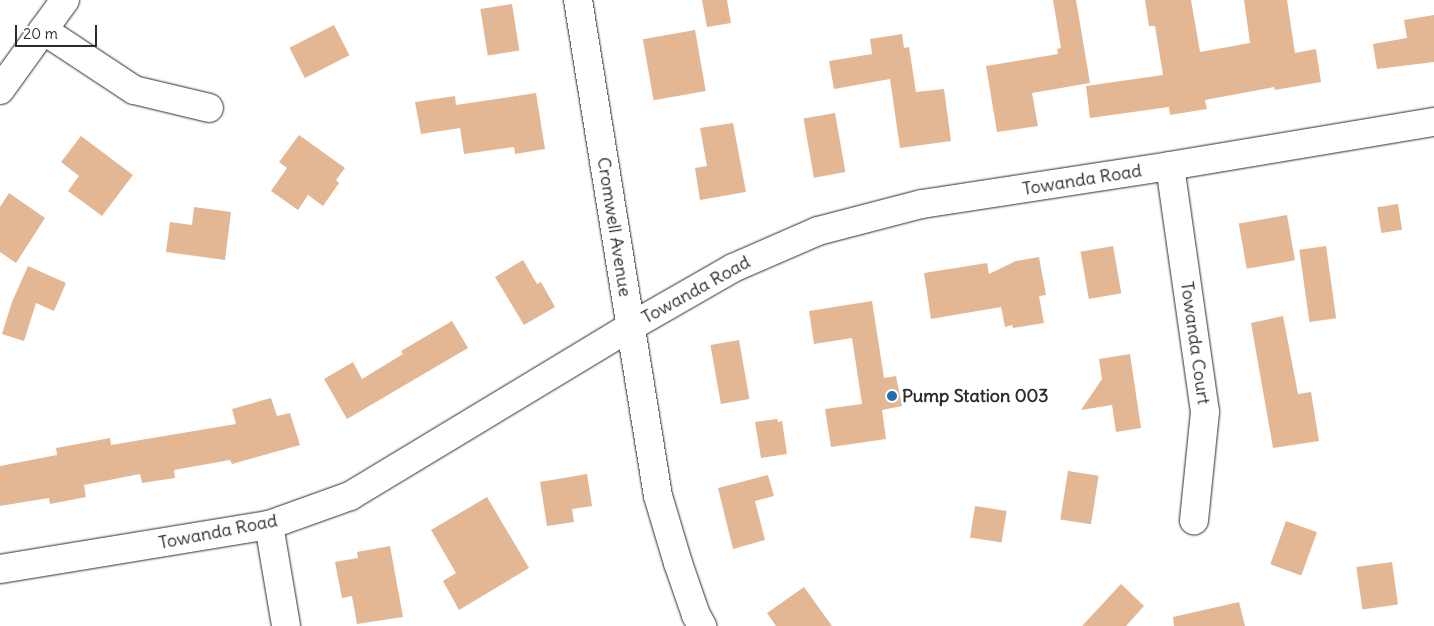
<!DOCTYPE html>
<html>
<head>
<meta charset="utf-8">
<style>
	body { margin:0 }
	#map { position:relative; width:1434px; height:626px; overflow:hidden; background:#fff; font-family:Delius,sans-serif }
	div>[style] { position:absolute }
	[style*='--x'] { left:calc(var(--x)*1px); top:calc(var(--y)*1px); width:calc(var(--w)*1px); rotate:calc(var(--a)*1deg) }
	.building>* { inset:0; background:#e4b794; transform-origin:0 0 }
	.roads { filter:drop-shadow(0 0 1px #2b2b2b) drop-shadow(0 0 1px #2b2b2b) }
	.street>* { height:28px; margin:-14px; padding:0 14px; transform-origin:14px; border-radius:14px; background:#fff }
	.dots>* { width:14px; height:14px; translate:-50% -50%; box-sizing:border-box; border:2px solid #fff; border-radius:50% }
	span { translate:-50% -50%; white-space:nowrap; text-align:center; line-height:1.15; -webkit-text-stroke:4.5px #fff; paint-order:stroke }
	.street-label { font-size:18px; color:#2b2b2b }
	.poi-label { font-size:18px; color:#2b2b2b; font-weight:700 }
	.left { translate:0 -50%; text-align:left }
	.scale { position:absolute; left:15px; top:25px; width:82px; height:22px; box-sizing:border-box; border:2px solid #2b2b2b; border-top:0; padding-left:6px; font-size:15px; line-height:18px; white-space:nowrap; color:#2b2b2b; -webkit-text-stroke:4px #fff; paint-order:stroke }
</style>
</head>
<body>
<div id="map">
	<div class="building">
		<i style="clip-path:polygon(702px 0,727px 0,731px 23px,707px 27px)"></i>
		<i style="clip-path:polygon(1053px 0,1076px 0,1090px 83px,1032px 93px,1038px 126px,997px 132px,986px 66px,1058px 54px,1057px 49px,1061px 48px)"></i>
		<i style="clip-path:polygon(1145px 0,1191px 0,1200px 52px,1250px 43px,1244px 0,1287px 0,1295px 53px,1316px 49px,1321px 82px,1275px 90px,1274px 87px,1205px 100px,1207px 109px,1170px 115px,1169px 107px,1090px 118px,1086px 86px,1163px 75px,1155px 26px,1149px 26px)"></i>
		<i style="left:512px;top:4px;width:47px;height:32px;rotate:81deg"></i>
		<i style="clip-path:polygon(1434px 15px,1434px 62px,1377px 69px,1373px 44px,1407px 38px,1404px 20px)"></i>
		<i style="left:334px;top:25px;width:34px;height:50px;rotate:63deg"></i>
		<i style="left:695px;top:30px;width:62px;height:53px;rotate:80deg"></i>
		<i style="clip-path:polygon(902px 34px,904px 48px,909px 47px,916px 92px,944px 89px,951px 141px,900px 148px,890px 79px,834px 89px,829px 61px,872px 54px,870px 39px)"></i>
		<i style="clip-path:polygon(536px 93px,545px 149px,515px 154px,514px 147px,464px 154px,460px 128px,421px 134px,415px 102px,455px 96px,456px 105px)"></i>
		<i style="left:835px;top:113px;width:60px;height:32px;rotate:80deg"></i>
		<i style="clip-path:polygon(733px 123px,746px 192px,700px 200px,695px 168px,707px 166px,700px 128px)"></i>
		<i style="clip-path:polygon(299px 135px,345px 168px,336px 180px,339px 183px,323px 206px,308px 195px,298px 210px,271px 191px,287px 168px,279px 162px)"></i>
		<i style="clip-path:polygon(81px 136px,133px 175px,102px 216px,68px 191px,79px 176px,61px 162px)"></i>
		<i style="clip-path:polygon(9px 193px,45px 218px,16px 263px,0 252px,0 207px)"></i>
		<i style="left:1398px;top:204px;width:26px;height:21px;rotate:81deg"></i>
		<i style="clip-path:polygon(194px 207px,231px 212px,225px 260px,166px 252px,170px 222px,192px 225px)"></i>
		<i style="left:1287px;top:215px;width:46px;height:49px;rotate:80deg"></i>
		<i style="left:1113px;top:246px;width:48px;height:33px;rotate:80deg"></i>
		<i style="left:1326px;top:246px;width:73px;height:27px;rotate:82deg"></i>
		<i style="clip-path:polygon(1039px 257px,1046px 295px,1039px 296px,1044px 323px,1013px 328px,1012px 325px,1005px 327px,1001px 307px,931px 319px,924px 273px,987px 263px,989px 274px,1016px 261px)"></i>
		<i style="clip-path:polygon(523px 260px,537px 284px,541px 282px,555px 307px,524px 325px,495px 277px)"></i>
		<i style="clip-path:polygon(28px 266px,66px 283px,54px 311px,36px 303px,24px 341px,2px 334px,12px 302px)"></i>
		<i style="clip-path:polygon(872px 301px,884px 378px,896px 376px,902px 406px,882px 410px,886px 439px,831px 447px,825px 409px,862px 404px,852px 338px,814px 344px,809px 311px)"></i>
		<i style="clip-path:polygon(1283px 316px,1298px 394px,1311px 392px,1319px 441px,1273px 448px,1251px 323px)"></i>
		<i style="clip-path:polygon(452px 321px,468px 348px,347px 419px,324px 379px,353px 362px,362px 379px,403px 354px,401px 351px)"></i>
		<i style="left:739px;top:340px;width:60px;height:29px;rotate:80deg"></i>
		<i style="clip-path:polygon(1130px 354px,1141px 428px,1116px 432px,1112px 405px,1081px 410px,1102px 379px,1099px 359px)"></i>
		<i style="clip-path:polygon(271px 398px,277px 416px,290px 413px,300px 445px,232px 464px,230px 460px,174px 470px,175px 478px,142px 483px,140px 474px,84px 485px,86px 497px,50px 504px,49px 498px,0 506px,0 466px,57px 455px,56px 448px,110px 438px,111px 445px,236px 424px,232px 409px)"></i>
		<i style="clip-path:polygon(777px 419px,778px 422px,782px 421px,787px 454px,761px 458px,755px 422px)"></i>
		<i style="left:1068px;top:471px;width:31px;height:49px;rotate:9deg"></i>
		<i style="clip-path:polygon(587px 474px,592px 506px,572px 509px,574px 522px,547px 526px,540px 482px)"></i>
		<i style="clip-path:polygon(768px 475px,774px 496px,755px 501px,765px 540px,733px 549px,718px 488px)"></i>
		<i style="clip-path:polygon(487px 497px,529px 568px,459px 610px,443px 581px,456px 573px,431px 530px)"></i>
		<i style="left:975px;top:506px;width:32px;height:32px;rotate:9deg"></i>
		<i style="left:1286px;top:521px;width:33px;height:46px;rotate:20deg"></i>
		<i style="clip-path:polygon(390px 546px,403px 617px,357px 624px,352px 596px,342px 598px,335px 562px,358px 558px,357px 552px)"></i>
		<i style="left:1392px;top:562px;width:43px;height:36px;rotate:82deg"></i>
		<i style="clip-path:polygon(1121px 584px,1144px 606px,1126px 626px,1082px 626px)"></i>
		<i style="clip-path:polygon(804px 587px,832px 626px,776px 626px,767px 613px)"></i>
		<i style="clip-path:polygon(1239px 602px,1245px 626px,1174px 626px,1173px 617px)"></i>
	</div>
	<div class="roads">
		<div class="street">
			<i style="--x:578;--y:0;--w:502;--a:80.84"></i>
			<i style="--x:658;--y:496;--w:70;--a:73.4"></i>
			<i style="--x:678;--y:563;--w:55;--a:70.9"></i>
			<i style="--x:696;--y:615;--w:13;--a:61"></i>
			<i style="--x:43;--y:30;--w:109;--a:33.4"></i>
			<i style="--x:134;--y:90;--w:77;--a:13.5"></i>
			<i style="--x:0;--y:90;--w:111;--a:-54.2"></i>
			<i style="--x:1170;--y:166;--w:248;--a:81.9"></i>
			<i style="--x:1205;--y:412;--w:109;--a:95.8"></i>
			<i style="--x:269;--y:525;--w:102;--a:80.4"></i>
			<i style="--x:0;--y:569;--w:273;--a:-9.3"></i>
			<i style="--x:269;--y:525;--w:86;--a:-19.7"></i>
			<i style="--x:350;--y:496;--w:327;--a:-31.1"></i>
			<i style="--x:630;--y:327;--w:119;--a:-29.8"></i>
			<i style="--x:733;--y:268;--w:93;--a:-23.5"></i>
			<i style="--x:818;--y:231;--w:107;--a:-14.6"></i>
			<i style="--x:922;--y:204;--w:251;--a:-8.7"></i>
			<i style="--x:1170;--y:166;--w:268;--a:-9.5"></i>
		</div>
	</div>
	<div class="dots">
		<i style="left:892px;top:396px;background:#1f6fb2"></i>
	</div>
	<div class="street-label">
		<span style="left:1082px;top:180px;rotate:-9deg">Towanda Road</span>
		<span style="left:614px;top:227px;rotate:81deg">Cromwell Avenue</span>
		<span style="left:696px;top:290px;rotate:-29deg">Towanda Road</span>
		<span style="left:1195px;top:343px;rotate:82deg">Towanda Court</span>
		<span style="left:218px;top:532px;rotate:-11deg">Towanda Road</span>
	</div>
	<div class="poi-label">
		<span class="left" style="left:902px;top:396px">Pump Station 003</span>
	</div>
	<div class="scale">20 m</div>
</div>
</body>
</html>
